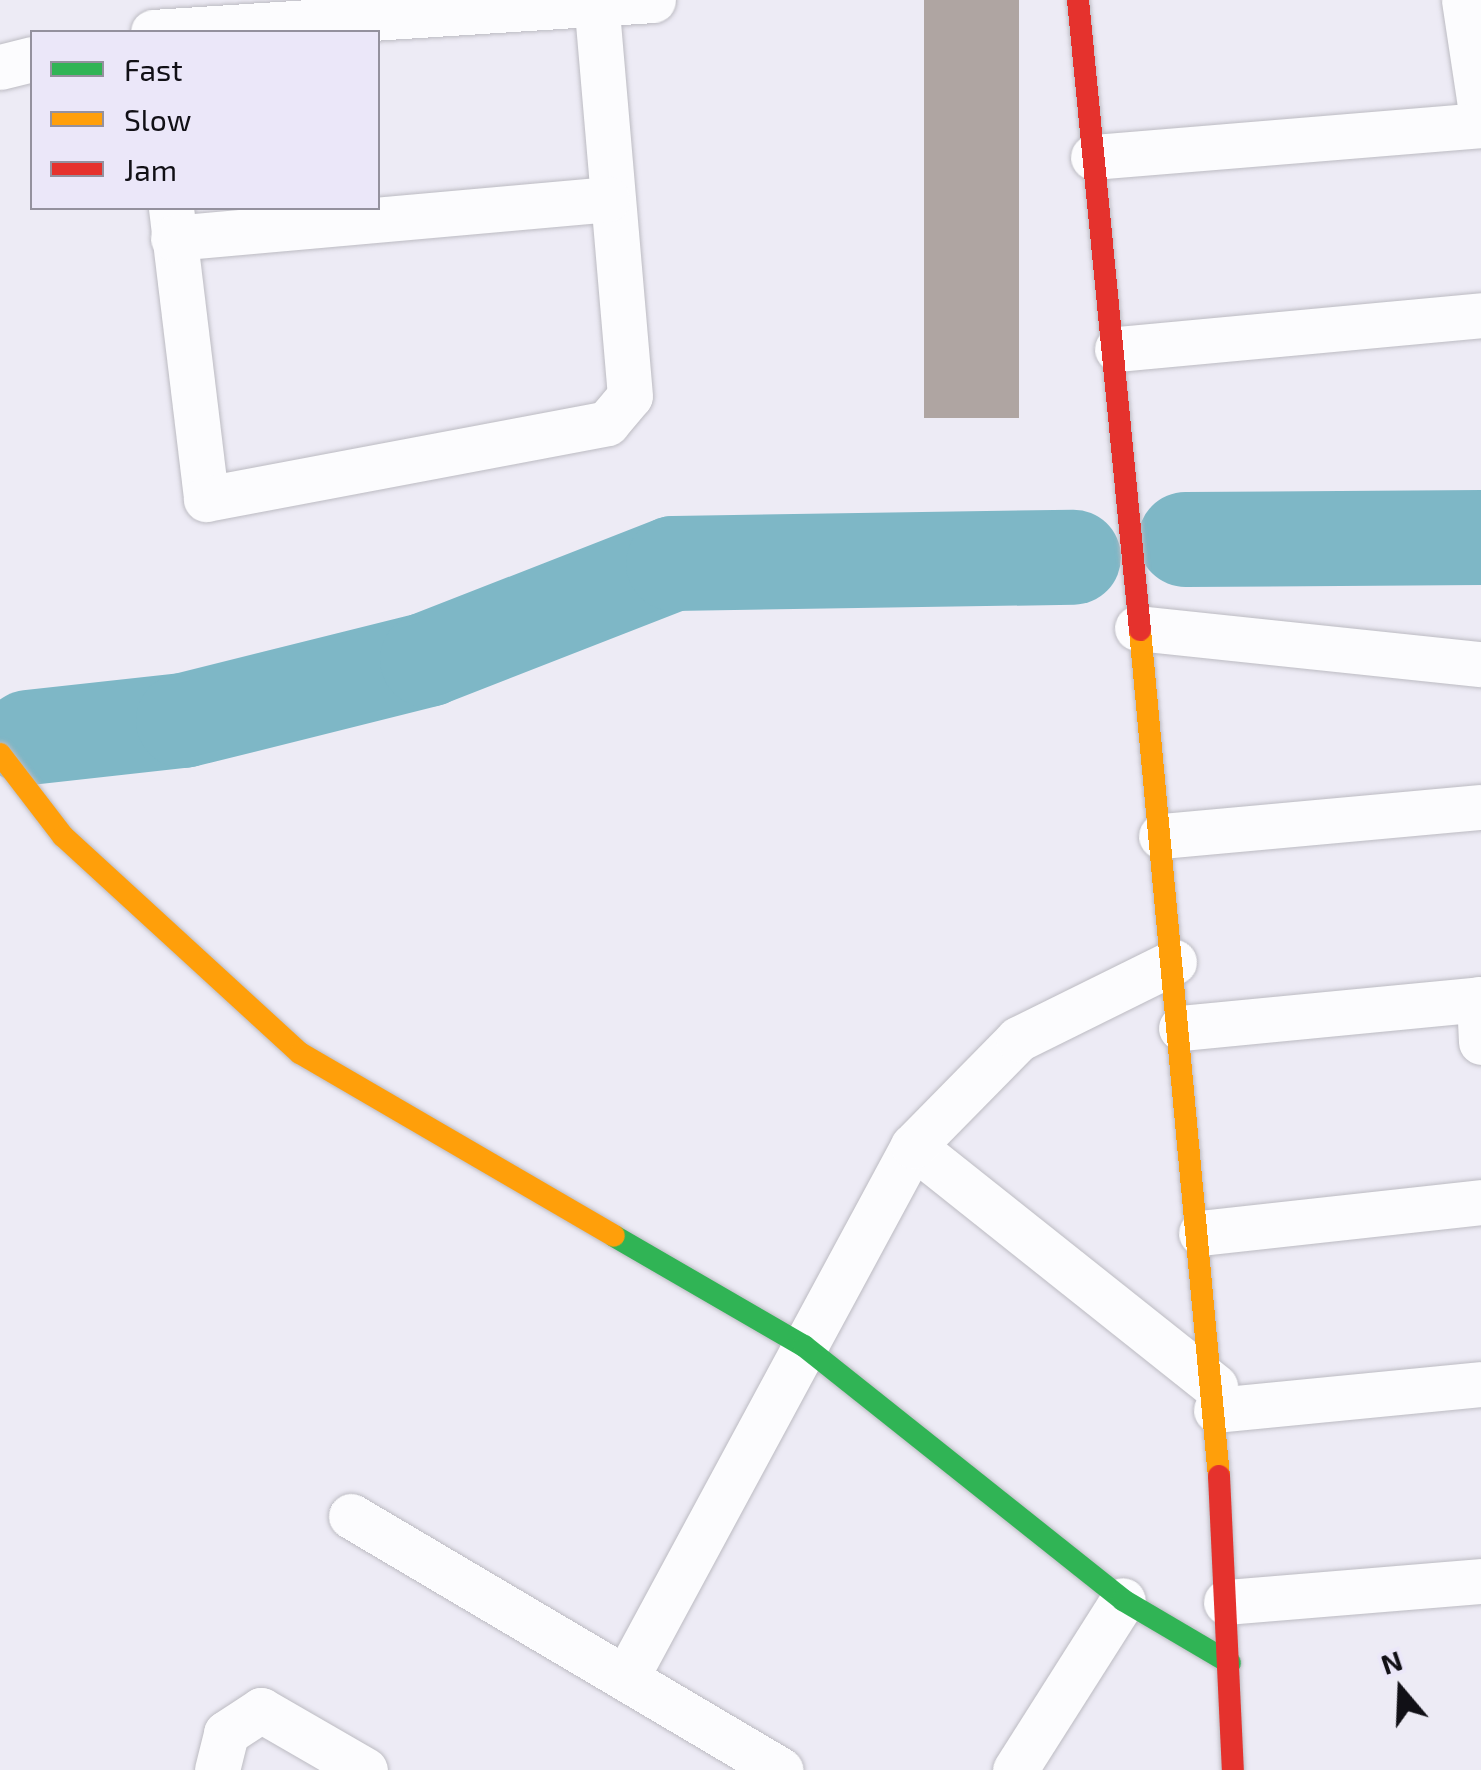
<!DOCTYPE html>
<html>
<head>
<meta charset="utf-8">
<style>
	body { margin:0 }
	#map { position:relative; width:1481px; height:1770px; overflow:hidden; background:#edebf5; font-family:"Exo 2",sans-serif }
	div>[style] { position:absolute }
	[style*='--x'] { left:calc(var(--x)*1px); top:calc(var(--y)*1px); width:calc(var(--w)*1px); rotate:calc(var(--a)*1deg) }
	.river>* { height:95px; margin:-47.5px; padding:0 47.5px; transform-origin:47.5px; border-radius:47.5px; background:#7eb7c6 }
	.building>* { inset:0; background:#afa5a2; transform-origin:0 0 }
	.roads { filter:drop-shadow(0 0 2px #bcbbc2) drop-shadow(0 0 2px #bcbbc2) }
	.street>* { height:45px; margin:-22.5px; padding:0 22.5px; transform-origin:22.5px; border-radius:22.5px; background:#fcfcfe }
	.fast>* { height:22px; margin:-11px; padding:0 11px; transform-origin:11px; border-radius:11px; background:#30b455 }
	.slow>* { height:22px; margin:-11px; padding:0 11px; transform-origin:11px; border-radius:11px; background:#ff9f0a }
	.jam>* { height:22px; margin:-11px; padding:0 11px; transform-origin:11px; border-radius:11px; background:#e5322d }
	span { translate:-50% -50%; white-space:nowrap; text-align:center; line-height:1.15; -webkit-text-stroke:8px #ebe7f9; paint-order:stroke }
	.legend { position:absolute; left:30px; top:30px; width:350px; height:180px; box-sizing:border-box; background:#ebe7f9; border:2px solid #94919e; margin:0; padding:12px 18px; list-style:none; font-size:30px; color:#111016 }
	.legend li { display:flex; align-items:center; gap:20px; height:50px }
	.legend b { width:50px; border:2px solid #94919e }
	.north { position:absolute; left:1351px; top:1640px; width:100px; height:100px; -webkit-text-stroke:8px #ebe7f9; paint-order:stroke; rotate:341deg; font-size:28px; font-weight:700; line-height:40px; text-align:center; color:#111016 }
	.north::after { content:''; display:block; margin:auto; width:35px; height:45px; background:#111016; clip-path:polygon(50% 0,100% 100%,50% 72%,0 100%) }
</style>
</head>
<body>
<div id="map">
	<div class="river">
		<i style="--x:1185;--y:539;--w:296;--a:-0.4"></i>
		<i style="--x:28;--y:737;--w:156;--a:-6.3"></i>
		<i style="--x:183;--y:720;--w:252;--a:-14"></i>
		<i style="--x:427;--y:659;--w:264;--a:-21.3"></i>
		<i style="--x:673;--y:563;--w:400;--a:-0.9"></i>
	</div>
	<div class="building">
		<i style="left:924px;top:0;width:95px;height:418px"></i>
	</div>
	<div class="roads">
		<div class="street">
			<i style="--x:1464;--y:0;--w:114;--a:81.4"></i>
			<i style="--x:153;--y:32;--w:501;--a:-3.66"></i>
			<i style="--x:0;--y:67;--w:33;--a:-14"></i>
			<i style="--x:1093;--y:157;--w:389;--a:-4.7"></i>
			<i style="--x:171;--y:208;--w:293;--a:83.1"></i>
			<i style="--x:206;--y:499;--w:408;--a:-10.7"></i>
			<i style="--x:607;--y:423;--w:35;--a:-50"></i>
			<i style="--x:630;--y:396;--w:397;--a:-94.9"></i>
			<i style="--x:173;--y:238;--w:436;--a:-5.1"></i>
			<i style="--x:1117;--y:349;--w:366;--a:-5.3"></i>
			<i style="--x:1137;--y:628;--w:346;--a:6"></i>
			<i style="--x:1161;--y:836;--w:321;--a:-5.2"></i>
			<i style="--x:1479;--y:999;--w:43;--a:87.3"></i>
			<i style="--x:1181;--y:1028;--w:301;--a:-5.5"></i>
			<i style="--x:913;--y:1146;--w:386;--a:38.5"></i>
			<i style="--x:1201;--y:1233;--w:282;--a:-6.3"></i>
			<i style="--x:1216;--y:1410;--w:266;--a:-5.6"></i>
			<i style="--x:351;--y:1516;--w:499;--a:30.6"></i>
			<i style="--x:1226;--y:1602;--w:256;--a:-4.7"></i>
			<i style="--x:627;--y:1676;--w:602;--a:-61.65"></i>
			<i style="--x:913;--y:1146;--w:150;--a:-45.5"></i>
			<i style="--x:1018;--y:1039;--w:174;--a:-26.3"></i>
			<i style="--x:217;--y:1770;--w:38;--a:-76"></i>
			<i style="--x:226;--y:1733;--w:42;--a:-33.3"></i>
			<i style="--x:261;--y:1710;--w:120;--a:30"></i>
			<i style="--x:1015;--y:1770;--w:201;--a:-57.6"></i>
		</div>
		<div class="fast">
			<i style="--x:614;--y:1236;--w:220;--a:30.1"></i>
			<i style="--x:804;--y:1346;--w:408;--a:38.5"></i>
			<i style="--x:1123;--y:1600;--w:124;--a:30.5"></i>
		</div>
		<div class="slow">
			<i style="--x:1140;--y:630;--w:850;--a:84.67"></i>
			<i style="--x:0;--y:754;--w:103;--a:52.5"></i>
			<i style="--x:63;--y:836;--w:321;--a:42.5"></i>
			<i style="--x:300;--y:1053;--w:363;--a:30.2"></i>
		</div>
		<div class="jam">
			<i style="--x:1078;--y:0;--w:633;--a:84.38"></i>
			<i style="--x:1219;--y:1476;--w:294;--a:87.3"></i>
		</div>
	</div>
	<ul class="legend">
	<li><b style="height:12px;background:#30b455"></b>Fast</li>
	<li><b style="height:12px;background:#ff9f0a"></b>Slow</li>
	<li><b style="height:12px;background:#e5322d"></b>Jam</li>
	</ul>
	<div class="north">N</div>
</div>
</body>
</html>
